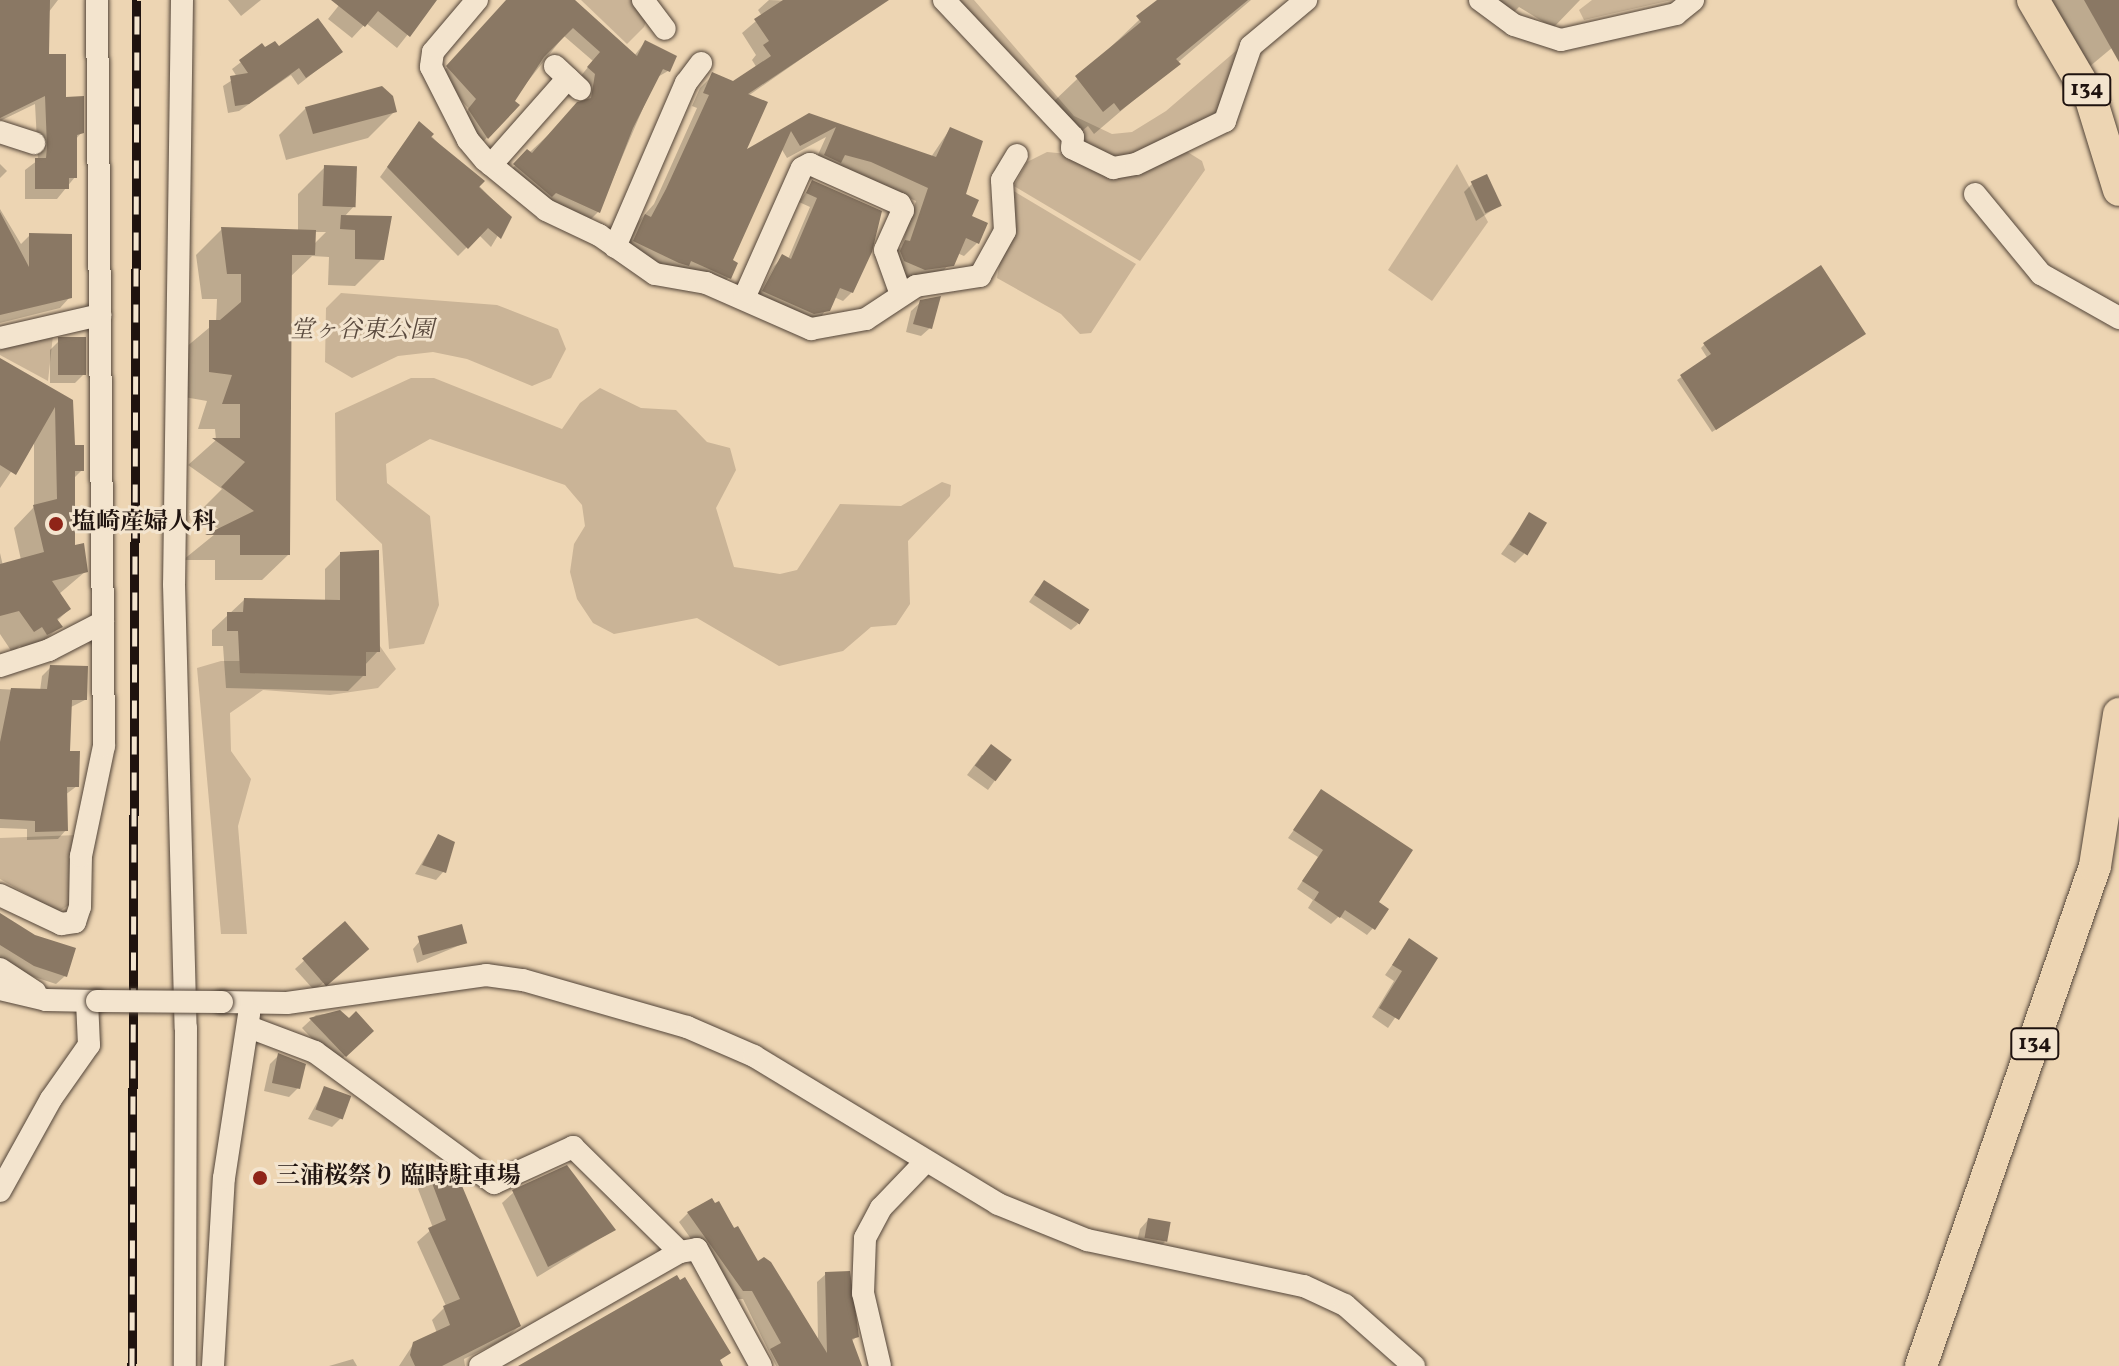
<!DOCTYPE html>
<html>
<head>
<meta charset="utf-8">
<style>
	body { margin:0 }
	#map { position:relative; width:2119px; height:1366px; overflow:hidden; background:#edd5b3; font-family:Vollkorn,"Noto Serif JP",serif }
	div>[style] { position:absolute }
	[style*='--x'] { left:calc(var(--x)*1px); top:calc(var(--y)*1px); width:calc(var(--w)*1px); rotate:calc(var(--a)*1deg) }
	.green>* { inset:0; background:#cab497 }
	.shadow>* { inset:0; background:#0003 }
	.building>* { inset:0; background:#8a7864; transform-origin:0 0 }
	.roads { filter:drop-shadow(0 0 2px #524438) drop-shadow(0 0 2px #524438) }
	.minor>* { height:22px; margin:-11px; padding:0 11px; transform-origin:11px; border-radius:11px; background:#f3e4ce }
	.highway>* { height:32px; margin:-16px; padding:0 16px; transform-origin:16px; border-radius:16px; background:#edd5b3 }
	.rail>* { height:9px; margin-top:-4.5px; transform-origin:0; background:repeating-linear-gradient(90deg,#f3e4ce 0 18px,#1f130f 0 36px); box-sizing:border-box; border-block:2px solid #1f130f }
	.bridges { filter:drop-shadow(0 0 2px #524438) drop-shadow(0 0 2px #524438) }
	.minor-bridge>* { height:22px; margin:-11px; padding:0 11px; transform-origin:11px; border-radius:11px; background:#f3e4ce }
	.dots>* { width:22px; height:22px; translate:-50% -50%; box-sizing:border-box; border:4px solid #f3e4ce; border-radius:50% }
	span { translate:-50% -50%; white-space:nowrap; text-align:center; line-height:1.15; -webkit-text-stroke:6px #f3e4ce; paint-order:stroke }
	.shield-label span { padding:2px 6px; background:#f3e4ce; border:2px solid; border-radius:6px; -webkit-text-stroke-width:0 }
	.shield-label { font-size:22px; color:#1f130f; font-weight:700 }
	.park-label { font-size:24px; color:#5b4b3f; font-style:italic }
	.poi-label { font-size:24px; color:#1f130f; font-weight:700 }
	.left { translate:0 -50%; text-align:left }
</style>
</head>
<body>
<div id="map">
	<div class="green">
		<i style="clip-path:polygon(581px 0,632px 0,647px 19px,644px 27px,627px 44px)"></i>
		<i style="clip-path:polygon(948px 0,974px 0,1074px 116px,1112px 134px,1132px 132px,1166px 111px,1244px 44px,1220px 117px,1123px 163px,1076px 145px)"></i>
		<i style="clip-path:polygon(1592px 0,1672px 0,1584px 20px,1579px 10px)"></i>
		<i style="clip-path:polygon(1186px 151px,1202px 161px,1205px 170px,1140px 261px,1014px 186px,1027px 162px,1047px 152px,1068px 154px,1087px 166px)"></i>
		<i style="clip-path:polygon(1457px 164px,1488px 222px,1432px 301px,1388px 270px)"></i>
		<i style="clip-path:polygon(1012px 190px,1136px 264px,1091px 333px,1080px 334px,1061px 314px,997px 278px)"></i>
		<i style="clip-path:polygon(341px 293px,497px 305px,558px 329px,566px 349px,551px 378px,532px 386px,467px 359px,433px 352px,398px 356px,352px 378px,325px 362px,326px 308px)"></i>
		<i style="clip-path:polygon(53px 335px,48px 381px,0 355px,0 348px)"></i>
		<i style="clip-path:polygon(411px 378px,434px 378px,562px 429px,580px 403px,600px 388px,641px 408px,676px 410px,707px 442px,730px 448px,736px 470px,716px 508px,734px 567px,780px 574px,797px 570px,840px 504px,901px 506px,942px 482px,951px 485px,950px 496px,908px 541px,910px 604px,896px 625px,871px 627px,843px 651px,779px 666px,697px 618px,614px 634px,593px 623px,577px 599px,570px 572px,574px 544px,585px 526px,582px 505px,565px 485px,430px 439px,386px 464px,387px 483px,430px 516px,439px 605px,424px 644px,389px 649px,382px 544px,336px 500px,335px 413px)"></i>
		<i style="clip-path:polygon(375px 639px,396px 669px,378px 688px,330px 695px,263px 690px,230px 713px,231px 751px,251px 779px,238px 826px,247px 934px,221px 934px,197px 668px,221px 661px,272px 661px)"></i>
		<i style="clip-path:polygon(78px 835px,72px 903px,58px 912px,0 879px,0 838px)"></i>
	</div>
	<div class="shadow">
		<i style="clip-path:polygon(0 0,58px 0,48px 13px,47px 56px,82px 132px,75px 140px,75px 177px,57px 199px,25px 199px,25px 170px,38px 160px,35px 104px,0 121px)"></i>
		<i style="clip-path:polygon(228px 0,261px 0,241px 16px)"></i>
		<i style="clip-path:polygon(335px 0,435px 0,397px 48px,366px 23px,352px 38px,328px 19px,340px 4px)"></i>
		<i style="clip-path:polygon(510px 0,573px 0,634px 56px,645px 42px,674px 57px,668px 71px,656px 78px,599px 211px,590px 220px,546px 200px,506px 174px,584px 102px,587px 83px,580px 77px,593px 61px,564px 36px,512px 101px,517px 106px,479px 146px,461px 119px,469px 109px,439px 76px)"></i>
		<i style="clip-path:polygon(769px 0,880px 4px,748px 96px,742px 154px,809px 116px,931px 157px,950px 129px,977px 243px,964px 256px,957px 253px,938px 278px,911px 283px,891px 274px,892px 255px,901px 247px,916px 201px,857px 175px,812px 168px,826px 137px,787px 158px,781px 148px,730px 261px,729px 277px,716px 291px,621px 255px,632px 229px,654px 204px,697px 108px,692px 106px,700px 88px,713px 75px,733px 84px,757px 68px,752px 60px,756px 55px,742px 33px,762px 16px,758px 10px)"></i>
		<i style="clip-path:polygon(1160px 0,1251px 0,1094px 134px,1088px 126px,1077px 135px,1052px 103px)"></i>
		<i style="clip-path:polygon(1483px 0,1580px 0,1553px 28px,1519px 7px,1508px 18px)"></i>
		<i style="clip-path:polygon(2036px 0,2118px 0,2119px 42px,2083px 72px)"></i>
		<i style="clip-path:polygon(262px 46px,265px 50px,340px 52px,298px 85px,291px 75px,239px 111px,228px 113px,223px 86px,237px 77px,232px 69px)"></i>
		<i style="clip-path:polygon(306px 108px,395px 111px,368px 138px,286px 160px,279px 135px)"></i>
		<i style="clip-path:polygon(419px 123px,509px 217px,491px 247px,479px 235px,458px 256px,380px 177px)"></i>
		<i style="clip-path:polygon(0 164px,7px 171px,0 178px)"></i>
		<i style="clip-path:polygon(evenodd,325px 167px,355px 205px,344px 217px,382px 259px,355px 286px,328px 285px,329px 257px,312px 256px,289px 278px,288px 555px,262px 580px,215px 580px,215px 560px,183px 560px,220px 530px,197px 514px,222px 489px,188px 465px,216px 440px,215px 429px,198px 429px,207px 401px,184px 397px,185px 348px,216px 322px,217px 299px,202px 299px,196px 255px,222px 229px,298px 231px,298px 194px,325px 167px,314px 232px,326px 232px,313px 245px,314px 232px)"></i>
		<i style="clip-path:polygon(813px 183px,852px 292px,843px 301px,834px 297px,819px 320px,755px 300px,774px 266px,783px 257px,788px 259px,810px 207px,799px 202px)"></i>
		<i style="clip-path:polygon(1472px 184px,1500px 205px,1476px 221px,1464px 192px)"></i>
		<i style="clip-path:polygon(0 209px,21px 244px,30px 235px,70px 297px,60px 308px,0 323px)"></i>
		<i style="clip-path:polygon(921px 302px,930px 328px,921px 336px,906px 332px,911px 311px)"></i>
		<i style="clip-path:polygon(1860px 337px,1712px 432px,1677px 380px,1708px 359px,1701px 348px,1705px 344px)"></i>
		<i style="clip-path:polygon(59px 341px,84px 374px,75px 383px,50px 383px,50px 350px)"></i>
		<i style="clip-path:polygon(0 360px,71px 401px,73px 447px,82px 470px,73px 479px,73px 548px,86px 571px,59px 594px,69px 609px,57px 621px,60px 627px,26px 655px,20px 646px,12px 652px,0 634px,0 553px,3px 566px,21px 560px,14px 528px,34px 507px,34px 438px,0 488px)"></i>
		<i style="clip-path:polygon(1530px 514px,1524px 554px,1515px 563px,1501px 554px)"></i>
		<i style="clip-path:polygon(341px 553px,378px 651px,364px 666px,364px 675px,348px 691px,226px 688px,223px 646px,212px 646px,212px 630px,244px 600px,325px 602px,325px 569px)"></i>
		<i style="clip-path:polygon(1038px 589px,1078px 624px,1071px 630px,1029px 602px)"></i>
		<i style="clip-path:polygon(51px 667px,85px 700px,69px 708px,68px 753px,77px 786px,65px 795px,66px 830px,58px 839px,27px 840px,27px 829px,0 828px,0 689px,40px 691px,42px 676px)"></i>
		<i style="clip-path:polygon(982px 755px,1009px 761px,988px 790px,967px 775px)"></i>
		<i style="clip-path:polygon(1321px 792px,1376px 903px,1373px 928px,1367px 935px,1339px 916px,1331px 924px,1308px 908px,1313px 900px,1297px 889px,1318px 857px,1288px 838px)"></i>
		<i style="clip-path:polygon(438px 836px,444px 871px,436px 880px,415px 874px)"></i>
		<i style="clip-path:polygon(0 916px,65px 976px,56px 984px,25px 974px,0 958px)"></i>
		<i style="clip-path:polygon(344px 924px,358px 957px,314px 990px,295px 969px)"></i>
		<i style="clip-path:polygon(420px 941px,465px 943px,417px 963px,413px 949px)"></i>
		<i style="clip-path:polygon(1409px 941px,1436px 958px,1388px 1028px,1372px 1017px,1394px 981px,1385px 975px)"></i>
		<i style="clip-path:polygon(340px 1012px,363px 1040px,336px 1064px,302px 1028px,316px 1015px)"></i>
		<i style="clip-path:polygon(279px 1055px,298px 1088px,289px 1097px,264px 1091px,270px 1064px)"></i>
		<i style="clip-path:polygon(325px 1088px,341px 1118px,332px 1127px,308px 1119px)"></i>
		<i style="clip-path:polygon(430px 1177px,519px 1326px,507px 1338px,464px 1359px,465px 1366px,399px 1366px,414px 1343px,437px 1333px,432px 1320px,446px 1306px,417px 1242px,433px 1228px,418px 1189px)"></i>
		<i style="clip-path:polygon(514px 1192px,614px 1230px,537px 1277px,502px 1203px)"></i>
		<i style="clip-path:polygon(718px 1203px,757px 1263px,785px 1292px,789px 1290px,818px 1342px,817px 1282px,826px 1274px,857px 1336px,851px 1342px,860px 1366px,776px 1366px,743px 1299px,734px 1299px,679px 1222px,688px 1213px)"></i>
		<i style="clip-path:polygon(1148px 1220px,1165px 1242px,1156px 1250px,1136px 1246px,1140px 1229px)"></i>
		<i style="clip-path:polygon(353px 1359px,357px 1366px,329px 1366px)"></i>
	</div>
	<div class="building">
		<i style="clip-path:polygon(0 0,50px 0,49px 54px,66px 54px,66px 97px,84px 96px,84px 133px,77px 135px,77px 178px,69px 178px,69px 189px,35px 189px,35px 158px,46px 158px,47px 147px,45px 96px,0 118px)"></i>
		<i style="clip-path:polygon(331px 0,437px 0,410px 37px,378px 11px,365px 27px)"></i>
		<i style="clip-path:polygon(506px 0,575px 0,637px 56px,645px 40px,677px 56px,670px 72px,663px 69px,633px 128px,600px 213px,556px 193px,552px 197px,513px 164px,527px 149px,532px 153px,577px 102px,591px 98px,595px 74px,587px 67px,600px 52px,573px 28px,544px 57px,515px 101px,520px 105px,488px 139px,468px 109px,476px 99px,446px 66px)"></i>
		<i style="clip-path:polygon(783px 0,889px 0,748px 94px,768px 102px,747px 149px,809px 113px,936px 157px,950px 127px,983px 141px,966px 194px,979px 200px,972px 216px,988px 223px,979px 244px,966px 238px,954px 266px,925px 270px,904px 261px,900px 251px,905px 240px,910px 241px,928px 188px,871px 162px,845px 155px,841px 163px,824px 155px,836px 127px,800px 146px,791px 131px,733px 260px,738px 263px,731px 279px,691px 261px,689px 266px,679px 263px,633px 241px,645px 214px,651px 217px,666px 189px,709px 95px,703px 93px,712px 72px,733px 81px,771px 56px,763px 45px,769px 41px,754px 19px)"></i>
		<i style="clip-path:polygon(1157px 0,1248px 0,1176px 59px,1181px 64px,1120px 111px,1114px 103px,1103px 112px,1075px 76px,1141px 22px,1136px 16px)"></i>
		<i style="clip-path:polygon(2084px 0,2119px 0,2119px 62px)"></i>
		<i style="clip-path:polygon(318px 18px,343px 52px,306px 78px,299px 68px,249px 104px,235px 106px,230px 76px,248px 73px,239px 60px,262px 43px,265px 47px,275px 41px,279px 46px)"></i>
		<i style="clip-path:polygon(382px 86px,393px 96px,397px 112px,313px 134px,305px 107px)"></i>
		<i style="clip-path:polygon(419px 121px,434px 134px,431px 137px,485px 181px,479px 187px,512px 217px,501px 239px,488px 228px,468px 249px,387px 167px)"></i>
		<i style="left:324px;top:165px;width:33px;height:41px;rotate:2deg"></i>
		<i style="left:1487px;top:174px;width:35px;height:18px;rotate:65deg"></i>
		<i style="clip-path:polygon(812px 180px,882px 211px,872px 252px,853px 293px,840px 288px,830px 311px,814px 314px,762px 291px,782px 254px,791px 259px,817px 198px,806px 193px)"></i>
		<i style="clip-path:polygon(0 212px,29px 267px,29px 233px,72px 234px,72px 298px,0 315px)"></i>
		<i style="clip-path:polygon(341px 215px,392px 216px,384px 260px,355px 259px,355px 230px,340px 229px)"></i>
		<i style="clip-path:polygon(221px 227px,316px 230px,315px 255px,292px 255px,290px 555px,240px 555px,240px 535px,205px 535px,254px 511px,221px 487px,245px 462px,212px 438px,240px 438px,240px 404px,222px 404px,232px 375px,209px 372px,209px 320px,220px 320px,241px 302px,241px 274px,227px 274px)"></i>
		<i style="clip-path:polygon(1821px 265px,1866px 334px,1716px 430px,1680px 375px,1711px 354px,1703px 343px)"></i>
		<i style="clip-path:polygon(941px 296px,932px 329px,913px 324px,920px 300px)"></i>
		<i style="left:86px;top:337px;width:38px;height:28px;rotate:90deg"></i>
		<i style="clip-path:polygon(0 358px,73px 400px,75px 445px,84px 445px,84px 471px,75px 471px,75px 545px,84px 543px,88px 572px,52px 581px,71px 609px,57px 619px,63px 627px,47px 635px,42px 627px,34px 632px,19px 611px,0 616px,0 564px,44px 552px,33px 505px,57px 499px,55px 407px,16px 475px,0 465px)"></i>
		<i style="left:1529px;top:512px;width:21px;height:38px;rotate:31deg"></i>
		<i style="clip-path:polygon(379px 550px,380px 652px,366px 652px,366px 676px,240px 673px,238px 631px,227px 631px,227px 612px,243px 612px,244px 598px,340px 600px,340px 552px)"></i>
		<i style="left:1044px;top:580px;width:54px;height:18px;rotate:33deg"></i>
		<i style="clip-path:polygon(50px 665px,88px 666px,87px 700px,72px 700px,70px 751px,80px 751px,79px 787px,67px 787px,68px 831px,35px 832px,35px 821px,0 819px,0 742px,11px 688px,47px 689px)"></i>
		<i style="left:991px;top:744px;width:26px;height:27px;rotate:37deg"></i>
		<i style="clip-path:polygon(1321px 789px,1413px 850px,1379px 902px,1389px 909px,1375px 930px,1345px 910px,1340px 918px,1314px 900px,1319px 892px,1302px 881px,1323px 850px,1293px 830px)"></i>
		<i style="clip-path:polygon(438px 834px,455px 842px,446px 873px,422px 865px)"></i>
		<i style="clip-path:polygon(0 913px,35px 935px,76px 948px,67px 977px,34px 966px,0 945px)"></i>
		<i style="left:345px;top:921px;width:37px;height:57px;rotate:49deg"></i>
		<i style="left:462px;top:924px;width:20px;height:46px;rotate:75deg"></i>
		<i style="clip-path:polygon(1409px 938px,1438px 958px,1399px 1020px,1379px 1008px,1402px 971px,1392px 965px)"></i>
		<i style="clip-path:polygon(340px 1010px,349px 1018px,356px 1011px,374px 1031px,346px 1057px,309px 1018px)"></i>
		<i style="clip-path:polygon(278px 1053px,306px 1064px,300px 1089px,272px 1083px)"></i>
		<i style="left:324px;top:1086px;width:29px;height:25px;rotate:20deg"></i>
		<i style="clip-path:polygon(567px 1165px,616px 1230px,548px 1267px,512px 1190px)"></i>
		<i style="clip-path:polygon(449px 1167px,457px 1174px,521px 1326px,442px 1366px,415px 1366px,410px 1355px,413px 1342px,450px 1325px,443px 1306px,460px 1299px,428px 1228px,446px 1220px,429px 1175px)"></i>
		<i style="clip-path:polygon(712px 1198px,715px 1203px,719px 1201px,734px 1228px,738px 1226px,758px 1261px,764px 1257px,771px 1262px,827px 1353px,825px 1272px,850px 1271px,859px 1337px,852px 1339px,862px 1366px,779px 1366px,770px 1349px,781px 1343px,752px 1291px,743px 1291px,687px 1212px)"></i>
		<i style="left:1148px;top:1218px;width:23px;height:20px;rotate:10deg"></i>
		<i style="clip-path:polygon(677px 1275px,680px 1280px,685px 1277px,731px 1353px,720px 1360px,723px 1366px,518px 1366px)"></i>
	</div>
	<div class="roads">
		<div class="minor">
			<i style="--x:182;--y:0;--w:584;--a:90.78"></i>
			<i style="--x:174;--y:584;--w:444;--a:88.5"></i>
			<i style="--x:186;--y:1028;--w:338;--a:90.2"></i>
			<i style="--x:477;--y:0;--w:68;--a:130.2"></i>
			<i style="--x:433;--y:52;--w:15;--a:98"></i>
			<i style="--x:431;--y:67;--w:82;--a:63.1"></i>
			<i style="--x:468;--y:140;--w:26;--a:50"></i>
			<i style="--x:485;--y:160;--w:79;--a:39.3"></i>
			<i style="--x:546;--y:210;--w:59;--a:25.3"></i>
			<i style="--x:599;--y:235;--w:68;--a:34.9"></i>
			<i style="--x:655;--y:274;--w:52;--a:10"></i>
			<i style="--x:706;--y:283;--w:115;--a:23.7"></i>
			<i style="--x:811;--y:329;--w:56;--a:-10.3"></i>
			<i style="--x:866;--y:319;--w:60;--a:-33.4"></i>
			<i style="--x:916;--y:286;--w:65;--a:-8.9"></i>
			<i style="--x:980;--y:276;--w:51;--a:-60.9"></i>
			<i style="--x:1005;--y:231;--w:51;--a:-93.4"></i>
			<i style="--x:1002;--y:180;--w:29;--a:-59"></i>
			<i style="--x:643;--y:0;--w:36;--a:53"></i>
			<i style="--x:944;--y:0;--w:188;--a:46.7"></i>
			<i style="--x:1073;--y:137;--w:11;--a:95"></i>
			<i style="--x:1072;--y:148;--w:46;--a:26"></i>
			<i style="--x:1113;--y:168;--w:23;--a:-10"></i>
			<i style="--x:1136;--y:164;--w:99;--a:-25.8"></i>
			<i style="--x:1225;--y:121;--w:79;--a:-70.9"></i>
			<i style="--x:1251;--y:46;--w:72;--a:-39.9"></i>
			<i style="--x:1480;--y:0;--w:42;--a:36.3"></i>
			<i style="--x:1514;--y:25;--w:49;--a:17.7"></i>
			<i style="--x:1561;--y:40;--w:118;--a:-12.7"></i>
			<i style="--x:1676;--y:14;--w:22;--a:-39"></i>
			<i style="--x:555;--y:66;--w:34;--a:43"></i>
			<i style="--x:0;--y:132;--w:36;--a:18"></i>
			<i style="--x:491;--y:165;--w:116;--a:-48.5"></i>
			<i style="--x:1975;--y:194;--w:104;--a:50.5"></i>
			<i style="--x:2041;--y:274;--w:90;--a:29.4"></i>
			<i style="--x:615;--y:247;--w:179;--a:-66.6"></i>
			<i style="--x:686;--y:83;--w:25;--a:-53"></i>
			<i style="--x:744;--y:298;--w:142;--a:-66"></i>
			<i style="--x:802;--y:168;--w:9;--a:-27"></i>
			<i style="--x:810;--y:164;--w:98;--a:24"></i>
			<i style="--x:900;--y:204;--w:7;--a:63"></i>
			<i style="--x:903;--y:210;--w:44;--a:114.2"></i>
			<i style="--x:885;--y:250;--w:45;--a:70.3"></i>
			<i style="--x:0;--y:338;--w:103;--a:-13"></i>
			<i style="--x:0;--y:666;--w:52;--a:-18.1"></i>
			<i style="--x:49;--y:650;--w:61;--a:-27.4"></i>
			<i style="--x:0;--y:895;--w:68;--a:25.4"></i>
			<i style="--x:61;--y:924;--w:14;--a:-8"></i>
			<i style="--x:75;--y:922;--w:16;--a:-72"></i>
			<i style="--x:80;--y:907;--w:51;--a:-88.9"></i>
			<i style="--x:81;--y:856;--w:112;--a:-78.2"></i>
			<i style="--x:104;--y:746;--w:746;--a:-90.54"></i>
			<i style="--x:0;--y:969;--w:42;--a:33.3"></i>
			<i style="--x:0;--y:989;--w:47;--a:13.4"></i>
			<i style="--x:46;--y:1000;--w:51;--a:1.1"></i>
			<i style="--x:222;--y:1002;--w:65;--a:0.9"></i>
			<i style="--x:287;--y:1003;--w:201;--a:-8"></i>
			<i style="--x:486;--y:975;--w:37;--a:8"></i>
			<i style="--x:523;--y:980;--w:171;--a:16"></i>
			<i style="--x:687;--y:1027;--w:73;--a:23.4"></i>
			<i style="--x:754;--y:1056;--w:285;--a:31.2"></i>
			<i style="--x:998;--y:1204;--w:96;--a:22"></i>
			<i style="--x:1087;--y:1240;--w:222;--a:12"></i>
			<i style="--x:1304;--y:1286;--w:45;--a:24.9"></i>
			<i style="--x:1345;--y:1305;--w:92;--a:41.5"></i>
			<i style="--x:249;--y:1027;--w:71;--a:20.7"></i>
			<i style="--x:315;--y:1052;--w:222;--a:36.2"></i>
			<i style="--x:494;--y:1183;--w:87;--a:-24.5"></i>
			<i style="--x:573;--y:1147;--w:150;--a:44.5"></i>
			<i style="--x:0;--y:1191;--w:105;--a:-61"></i>
			<i style="--x:51;--y:1099;--w:66;--a:-54.9"></i>
			<i style="--x:89;--y:1045;--w:44;--a:-92.6"></i>
			<i style="--x:213;--y:1366;--w:188;--a:-86.7"></i>
			<i style="--x:224;--y:1178;--w:166;--a:-81.3"></i>
			<i style="--x:480;--y:1366;--w:230;--a:-29.7"></i>
			<i style="--x:680;--y:1252;--w:17;--a:-10"></i>
			<i style="--x:697;--y:1249;--w:133;--a:61.3"></i>
			<i style="--x:880;--y:1366;--w:75;--a:-103.1"></i>
			<i style="--x:863;--y:1293;--w:55;--a:-87.9"></i>
			<i style="--x:865;--y:1238;--w:34;--a:-62"></i>
			<i style="--x:881;--y:1208;--w:65;--a:-46.2"></i>
		</div>
		<div class="highway">
			<i style="--x:2033;--y:0;--w:115;--a:59.6"></i>
			<i style="--x:2091;--y:99;--w:95;--a:72.9"></i>
			<i style="--x:1921;--y:1366;--w:529;--a:-70.81"></i>
			<i style="--x:2095;--y:866;--w:154;--a:-81"></i>
		</div>
	</div>
	<div class="rail">
		<i style="--x:132;--y:1366;--w:1366;--a:-89.79"></i>
	</div>
	<div class="bridges">
		<div class="minor-bridge">
			<i style="--x:97;--y:1001;--w:125;--a:0.5"></i>
		</div>
	</div>
	<div class="dots">
		<i style="left:56px;top:524px;background:#8f2418"></i>
		<i style="left:260px;top:1178px;background:#8f2418"></i>
	</div>
	<div class="shield-label">
		<span style="left:2087px;top:90px">134</span>
		<span style="left:2035px;top:1044px">134</span>
	</div>
	<div class="park-label">
		<span style="left:362px;top:332px">堂ヶ谷東公園</span>
	</div>
	<div class="poi-label">
		<span class="left" style="left:72px;top:524px">塩崎産婦人科</span>
		<span class="left" style="left:276px;top:1178px">三浦桜祭り 臨時駐車場</span>
	</div>
</div>
</body>
</html>
